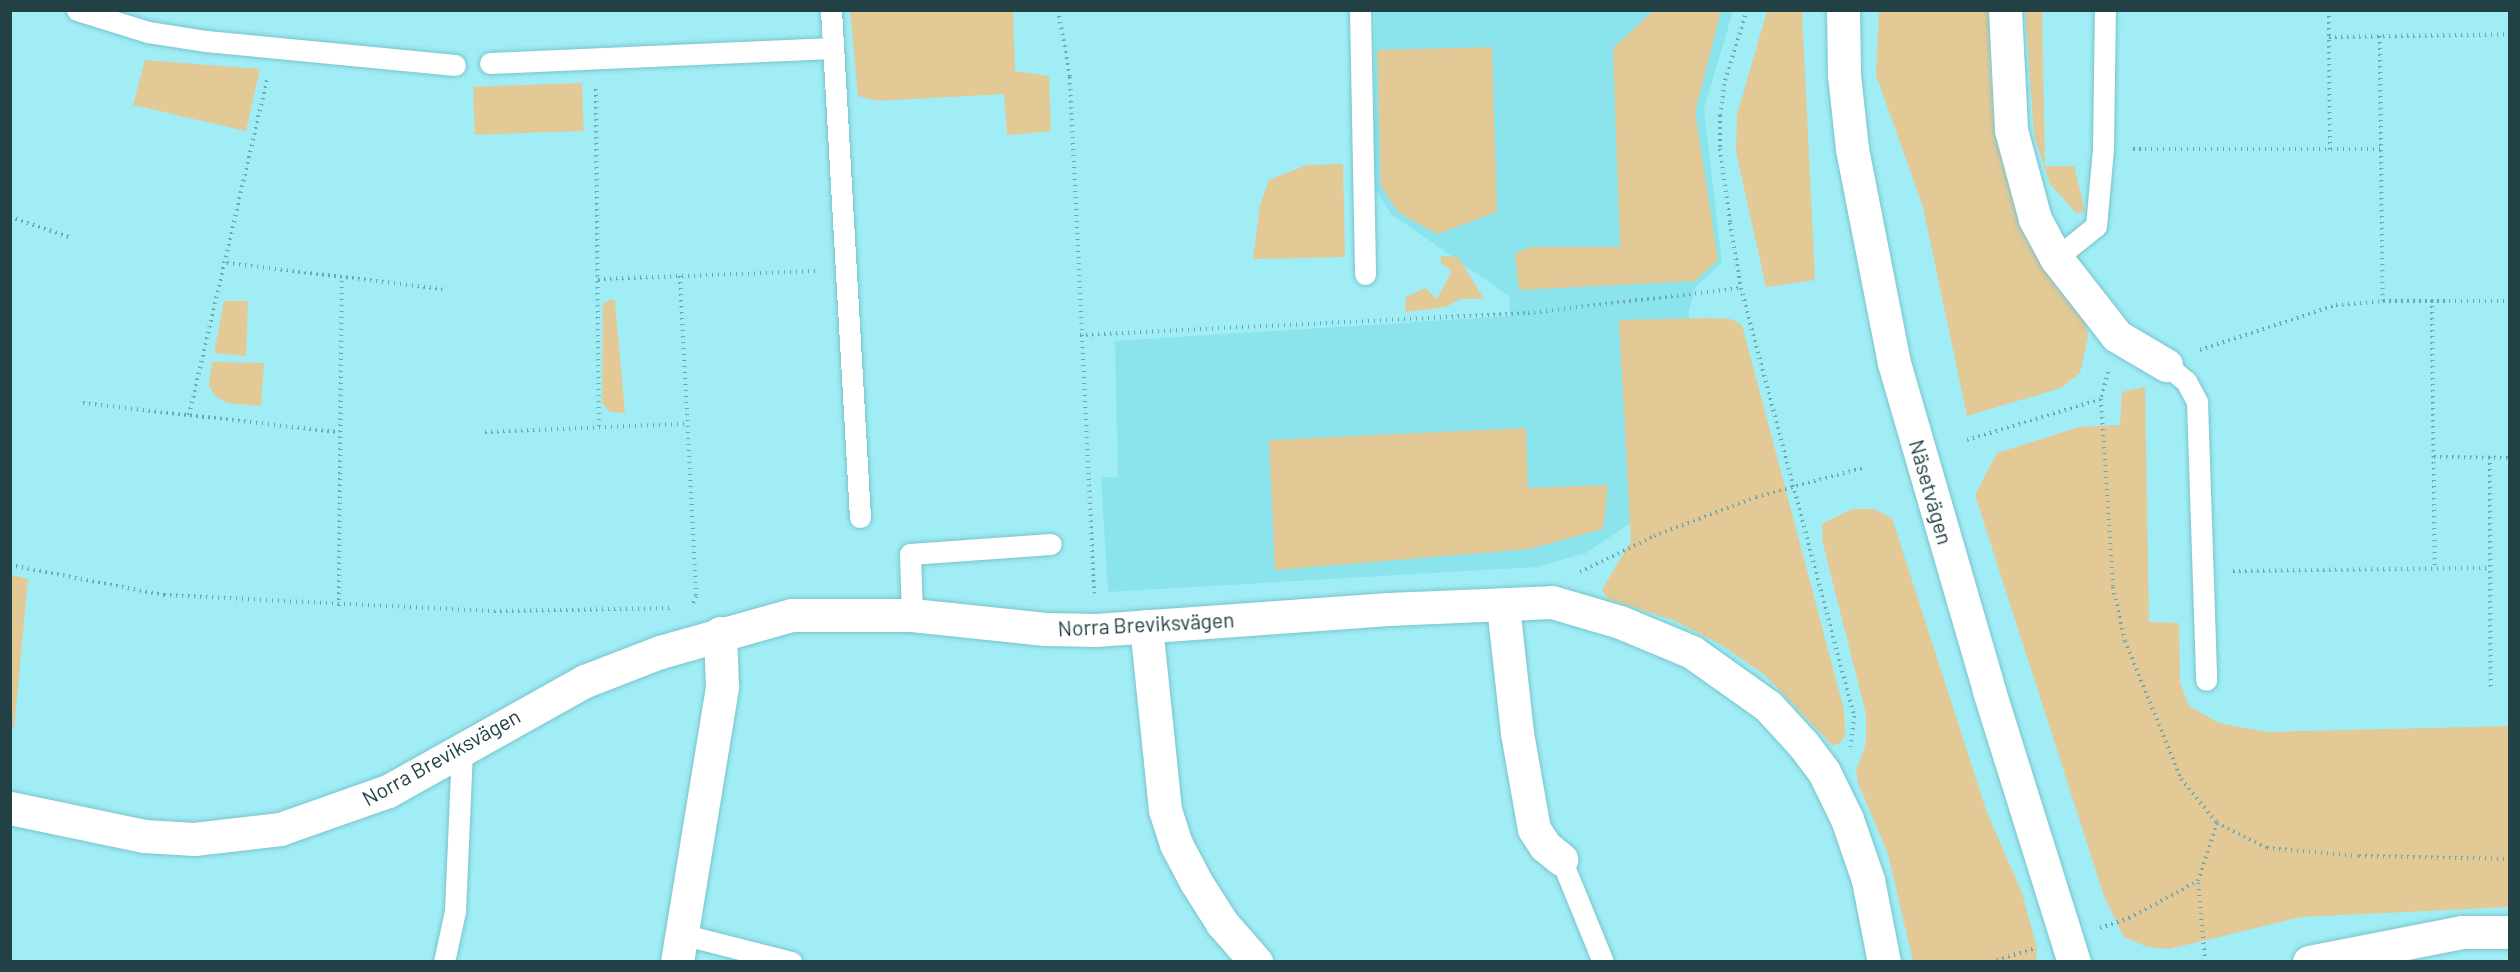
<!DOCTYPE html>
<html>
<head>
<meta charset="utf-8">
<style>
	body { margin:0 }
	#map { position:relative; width:2520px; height:972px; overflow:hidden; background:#a1edf5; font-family:Barlow,sans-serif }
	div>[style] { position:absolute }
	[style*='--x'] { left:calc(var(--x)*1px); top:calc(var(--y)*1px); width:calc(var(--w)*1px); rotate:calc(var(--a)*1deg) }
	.built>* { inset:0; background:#8be3ec }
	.green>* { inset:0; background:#e2c996; transform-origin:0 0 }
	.path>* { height:4px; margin-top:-2px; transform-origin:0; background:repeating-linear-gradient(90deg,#6da8ae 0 1.5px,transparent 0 6px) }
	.roads { filter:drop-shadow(0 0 2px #79c4cc) drop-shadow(0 0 2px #79c4cc) }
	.service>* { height:21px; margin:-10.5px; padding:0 10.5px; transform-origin:10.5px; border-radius:10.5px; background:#fff }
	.minor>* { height:33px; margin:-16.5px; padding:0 16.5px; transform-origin:16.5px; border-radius:16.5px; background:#fff }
	.tertiary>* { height:33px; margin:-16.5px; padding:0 16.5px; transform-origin:16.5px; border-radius:16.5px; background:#fff }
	span { translate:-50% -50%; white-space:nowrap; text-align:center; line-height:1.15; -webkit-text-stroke:6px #fff; paint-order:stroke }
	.street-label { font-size:21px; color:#214144 }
	.frame { position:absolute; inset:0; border:12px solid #214144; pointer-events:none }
</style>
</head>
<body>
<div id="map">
	<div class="built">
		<i style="clip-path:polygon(1375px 11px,1733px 11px,1704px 109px,1722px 263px,1695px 287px,1689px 311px,1688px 471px,1666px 499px,1586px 553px,1536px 567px,1108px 592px,1101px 477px,1118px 477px,1115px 341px,1510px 316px,1509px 296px,1391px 214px,1374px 187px)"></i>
	</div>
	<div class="green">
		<i style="clip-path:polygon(850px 11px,1013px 11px,1015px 71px,1049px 76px,1051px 131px,1007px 135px,1004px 94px,878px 101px,858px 96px)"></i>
		<i style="clip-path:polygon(1721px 11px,1695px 112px,1718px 260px,1695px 281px,1519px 290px,1515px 254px,1530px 247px,1620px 247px,1613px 48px,1652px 12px)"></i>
		<i style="clip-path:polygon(1767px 11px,1802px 11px,1815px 280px,1766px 287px,1736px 152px,1737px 115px)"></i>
		<i style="clip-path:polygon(1879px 11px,1989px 11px,1991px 81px,2005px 156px,2083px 305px,2088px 337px,2080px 373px,2061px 388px,1967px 416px,1923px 207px,1876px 75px)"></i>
		<i style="clip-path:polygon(2025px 11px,2042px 11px,2045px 166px,2074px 166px,2085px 211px,2076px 213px,2050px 184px,2034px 135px)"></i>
		<i style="clip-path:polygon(1492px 47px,1497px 212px,1437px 234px,1398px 212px,1381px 186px,1377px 50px)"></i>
		<i style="clip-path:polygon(145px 60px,260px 69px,246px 131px,133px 105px)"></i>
		<i style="left:582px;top:83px;width:48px;height:109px;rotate:88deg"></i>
		<i style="clip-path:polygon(1343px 164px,1345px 257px,1253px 259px,1260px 205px,1269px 180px,1307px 165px)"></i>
		<i style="clip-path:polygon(1441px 256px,1458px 257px,1484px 299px,1460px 299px,1446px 307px,1405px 312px,1406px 297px,1425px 288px,1437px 299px,1452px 271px,1441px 263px)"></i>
		<i style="clip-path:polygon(612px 299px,615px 301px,625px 413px,610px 412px,602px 403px,603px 304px)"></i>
		<i style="clip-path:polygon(224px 301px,248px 301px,246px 356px,214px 353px)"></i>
		<i style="clip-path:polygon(1710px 318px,1731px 319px,1742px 325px,1844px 710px,1845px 736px,1839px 744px,1832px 745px,1765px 675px,1720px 644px,1673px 620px,1608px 599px,1602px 590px,1631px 541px,1619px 320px)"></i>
		<i style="clip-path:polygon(212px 362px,264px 363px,261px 406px,227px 403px,214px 395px,209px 385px)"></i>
		<i style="clip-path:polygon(2145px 387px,2149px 622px,2179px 623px,2180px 682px,2189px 706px,2219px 723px,2266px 732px,2509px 726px,2509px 907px,2302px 917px,2169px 949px,2147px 947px,2124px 937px,2104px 896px,1975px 495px,1997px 453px,2079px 427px,2120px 425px,2122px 392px)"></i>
		<i style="clip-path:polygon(1526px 428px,1528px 488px,1608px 485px,1603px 529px,1529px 549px,1275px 570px,1269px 440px)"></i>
		<i style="clip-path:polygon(1852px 509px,1874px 509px,1892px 518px,1986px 810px,2022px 893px,2037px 948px,2036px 961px,1913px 961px,1888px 854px,1858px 783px,1856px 771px,1866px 743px,1866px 714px,1823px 544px,1822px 524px)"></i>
		<i style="clip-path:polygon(11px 575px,28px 579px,14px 728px,10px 728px)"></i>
	</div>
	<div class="path">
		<i style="--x:1058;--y:10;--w:68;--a:79.8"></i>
		<i style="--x:1070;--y:77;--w:517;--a:87.34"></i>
		<i style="--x:1747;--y:10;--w:77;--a:107.3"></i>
		<i style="--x:1724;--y:84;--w:31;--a:97"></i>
		<i style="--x:1720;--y:115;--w:34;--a:90"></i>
		<i style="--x:1720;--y:149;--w:75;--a:82.3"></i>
		<i style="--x:1730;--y:223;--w:66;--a:80.4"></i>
		<i style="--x:1741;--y:288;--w:443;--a:75.2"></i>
		<i style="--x:1854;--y:716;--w:31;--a:97"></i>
		<i style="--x:2329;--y:10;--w:140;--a:89.6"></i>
		<i style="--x:2380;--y:36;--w:265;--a:89.4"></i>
		<i style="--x:2329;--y:37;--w:181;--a:-0.9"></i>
		<i style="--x:596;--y:89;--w:338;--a:89.5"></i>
		<i style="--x:2133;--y:149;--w:248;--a:0"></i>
		<i style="--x:10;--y:217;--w:62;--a:18.7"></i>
		<i style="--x:227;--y:263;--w:217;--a:6.9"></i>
		<i style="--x:680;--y:276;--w:320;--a:87.1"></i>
		<i style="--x:696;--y:596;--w:9;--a:111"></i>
		<i style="--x:598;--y:279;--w:218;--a:-2.1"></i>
		<i style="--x:2432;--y:300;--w:269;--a:89.4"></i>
		<i style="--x:1080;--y:335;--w:449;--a:-2.8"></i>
		<i style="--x:1528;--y:313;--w:214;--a:-6.7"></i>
		<i style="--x:2200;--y:350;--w:143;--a:-18.3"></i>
		<i style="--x:2336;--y:305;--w:47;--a:-4.9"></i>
		<i style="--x:2383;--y:301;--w:127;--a:0"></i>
		<i style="--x:2108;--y:372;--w:28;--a:105"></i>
		<i style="--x:2101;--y:399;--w:188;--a:86.3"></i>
		<i style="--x:2113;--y:587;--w:55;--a:77.5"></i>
		<i style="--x:2125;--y:641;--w:149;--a:67.9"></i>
		<i style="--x:2181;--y:779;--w:57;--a:50.7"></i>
		<i style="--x:2217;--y:823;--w:56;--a:26.6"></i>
		<i style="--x:2267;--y:848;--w:92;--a:5"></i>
		<i style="--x:2359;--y:856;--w:151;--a:1.1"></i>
		<i style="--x:83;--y:403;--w:258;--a:6.5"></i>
		<i style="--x:189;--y:415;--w:348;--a:-76.9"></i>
		<i style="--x:485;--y:432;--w:203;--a:-2.3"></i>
		<i style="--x:1967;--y:440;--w:140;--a:-17"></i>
		<i style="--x:2434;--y:457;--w:76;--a:0.8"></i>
		<i style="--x:2490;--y:457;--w:231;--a:89.8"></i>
		<i style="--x:10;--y:565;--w:157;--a:11"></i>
		<i style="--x:164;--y:595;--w:330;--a:2.8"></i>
		<i style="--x:494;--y:611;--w:179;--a:-1"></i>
		<i style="--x:2233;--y:571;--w:257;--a:-0.7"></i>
		<i style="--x:1580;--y:572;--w:82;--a:-25.9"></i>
		<i style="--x:1654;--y:536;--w:109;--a:-20.9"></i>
		<i style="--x:1756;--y:497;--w:111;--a:-15.2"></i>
		<i style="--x:339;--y:606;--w:329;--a:-89.5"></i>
		<i style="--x:2100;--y:928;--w:31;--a:-19"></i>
		<i style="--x:2129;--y:918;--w:78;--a:-28.2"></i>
		<i style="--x:1991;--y:962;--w:44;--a:-17.2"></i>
		<i style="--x:2205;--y:962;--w:81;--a:-94.9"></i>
		<i style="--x:2198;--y:881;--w:61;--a:-71.9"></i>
	</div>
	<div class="roads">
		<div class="service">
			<i style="--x:77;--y:10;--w:74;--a:17.2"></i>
			<i style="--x:148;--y:32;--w:59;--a:8.8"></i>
			<i style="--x:206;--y:41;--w:250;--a:5.5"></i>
			<i style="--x:831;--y:10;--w:508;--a:86.73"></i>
			<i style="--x:1360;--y:10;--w:264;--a:88.9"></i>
			<i style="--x:490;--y:63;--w:343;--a:-2.5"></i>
			<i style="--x:2056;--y:258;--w:51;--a:-38.7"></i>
			<i style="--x:2096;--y:226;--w:77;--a:-84.8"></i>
			<i style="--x:2103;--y:149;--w:139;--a:-89.2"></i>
			<i style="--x:2166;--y:365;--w:26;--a:39"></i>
			<i style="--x:2186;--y:381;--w:24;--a:62"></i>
			<i style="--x:2197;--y:402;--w:278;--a:88.1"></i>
			<i style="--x:912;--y:615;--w:61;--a:-91.9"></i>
			<i style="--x:910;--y:554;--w:141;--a:-4.1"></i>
			<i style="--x:1561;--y:859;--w:111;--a:67.8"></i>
			<i style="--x:681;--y:934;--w:114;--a:14.3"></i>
			<i style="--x:444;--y:962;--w:52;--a:-77.8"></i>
			<i style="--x:455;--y:911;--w:162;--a:-87.5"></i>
		</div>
		<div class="minor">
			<i style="--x:2005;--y:10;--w:120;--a:87.1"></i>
			<i style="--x:2011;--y:130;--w:92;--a:74.9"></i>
			<i style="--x:2035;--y:219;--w:44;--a:61.7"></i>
			<i style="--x:2056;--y:258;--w:99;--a:52"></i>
			<i style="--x:2117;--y:336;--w:57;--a:30.6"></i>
			<i style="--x:1503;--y:606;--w:128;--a:83.7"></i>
			<i style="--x:1517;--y:733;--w:97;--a:80"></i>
			<i style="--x:1534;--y:829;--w:20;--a:57"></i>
			<i style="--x:1545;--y:846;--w:21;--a:39"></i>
			<i style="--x:1146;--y:626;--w:185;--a:84.1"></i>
			<i style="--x:1165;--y:810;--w:36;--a:72"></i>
			<i style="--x:1176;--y:844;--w:43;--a:62.2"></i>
			<i style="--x:1196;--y:882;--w:49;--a:57.6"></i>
			<i style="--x:1222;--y:923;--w:52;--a:48.9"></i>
			<i style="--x:10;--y:808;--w:137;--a:11.8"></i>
			<i style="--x:144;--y:836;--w:50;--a:3.4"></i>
			<i style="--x:194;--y:839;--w:87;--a:-6.6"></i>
			<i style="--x:280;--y:829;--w:114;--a:-19.4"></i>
			<i style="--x:388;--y:791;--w:226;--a:-29.2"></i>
			<i style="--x:585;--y:681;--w:80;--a:-21.1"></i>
			<i style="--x:660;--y:652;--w:137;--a:-15.7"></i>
			<i style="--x:792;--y:615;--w:120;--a:0"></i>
			<i style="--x:912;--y:615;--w:134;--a:6"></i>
			<i style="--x:1045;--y:629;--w:51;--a:1.1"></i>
			<i style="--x:1096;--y:630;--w:293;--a:-4.1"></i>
			<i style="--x:1388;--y:609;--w:164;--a:-2.4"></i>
			<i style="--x:1552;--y:602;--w:71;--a:16.4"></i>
			<i style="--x:1620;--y:622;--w:78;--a:22.6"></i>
			<i style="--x:1692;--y:652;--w:93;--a:35.4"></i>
			<i style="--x:1768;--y:706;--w:52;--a:47.4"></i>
			<i style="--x:1803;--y:744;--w:35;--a:53"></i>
			<i style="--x:1824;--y:772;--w:52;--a:63.9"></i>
			<i style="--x:1847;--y:819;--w:65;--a:71"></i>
			<i style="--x:1868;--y:880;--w:84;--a:79"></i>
			<i style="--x:677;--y:962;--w:280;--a:-80.7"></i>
			<i style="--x:722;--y:686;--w:53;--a:-92.2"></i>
			<i style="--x:2309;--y:962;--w:156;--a:-11.1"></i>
			<i style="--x:2462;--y:932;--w:48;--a:0"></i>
		</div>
		<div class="tertiary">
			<i style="--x:1843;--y:10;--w:65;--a:89.1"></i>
			<i style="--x:1844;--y:75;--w:74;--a:83.8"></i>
			<i style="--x:1852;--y:149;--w:218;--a:78.9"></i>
			<i style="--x:1894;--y:363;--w:341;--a:73.8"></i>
			<i style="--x:1989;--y:691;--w:284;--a:72.6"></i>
		</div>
	</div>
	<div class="street-label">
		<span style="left:1931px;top:492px;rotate:74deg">Näsetvägen</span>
		<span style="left:1146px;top:624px;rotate:-3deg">Norra Breviksvägen</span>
		<span style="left:441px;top:757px;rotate:-29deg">Norra Breviksvägen</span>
	</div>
	<div class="frame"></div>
</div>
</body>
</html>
